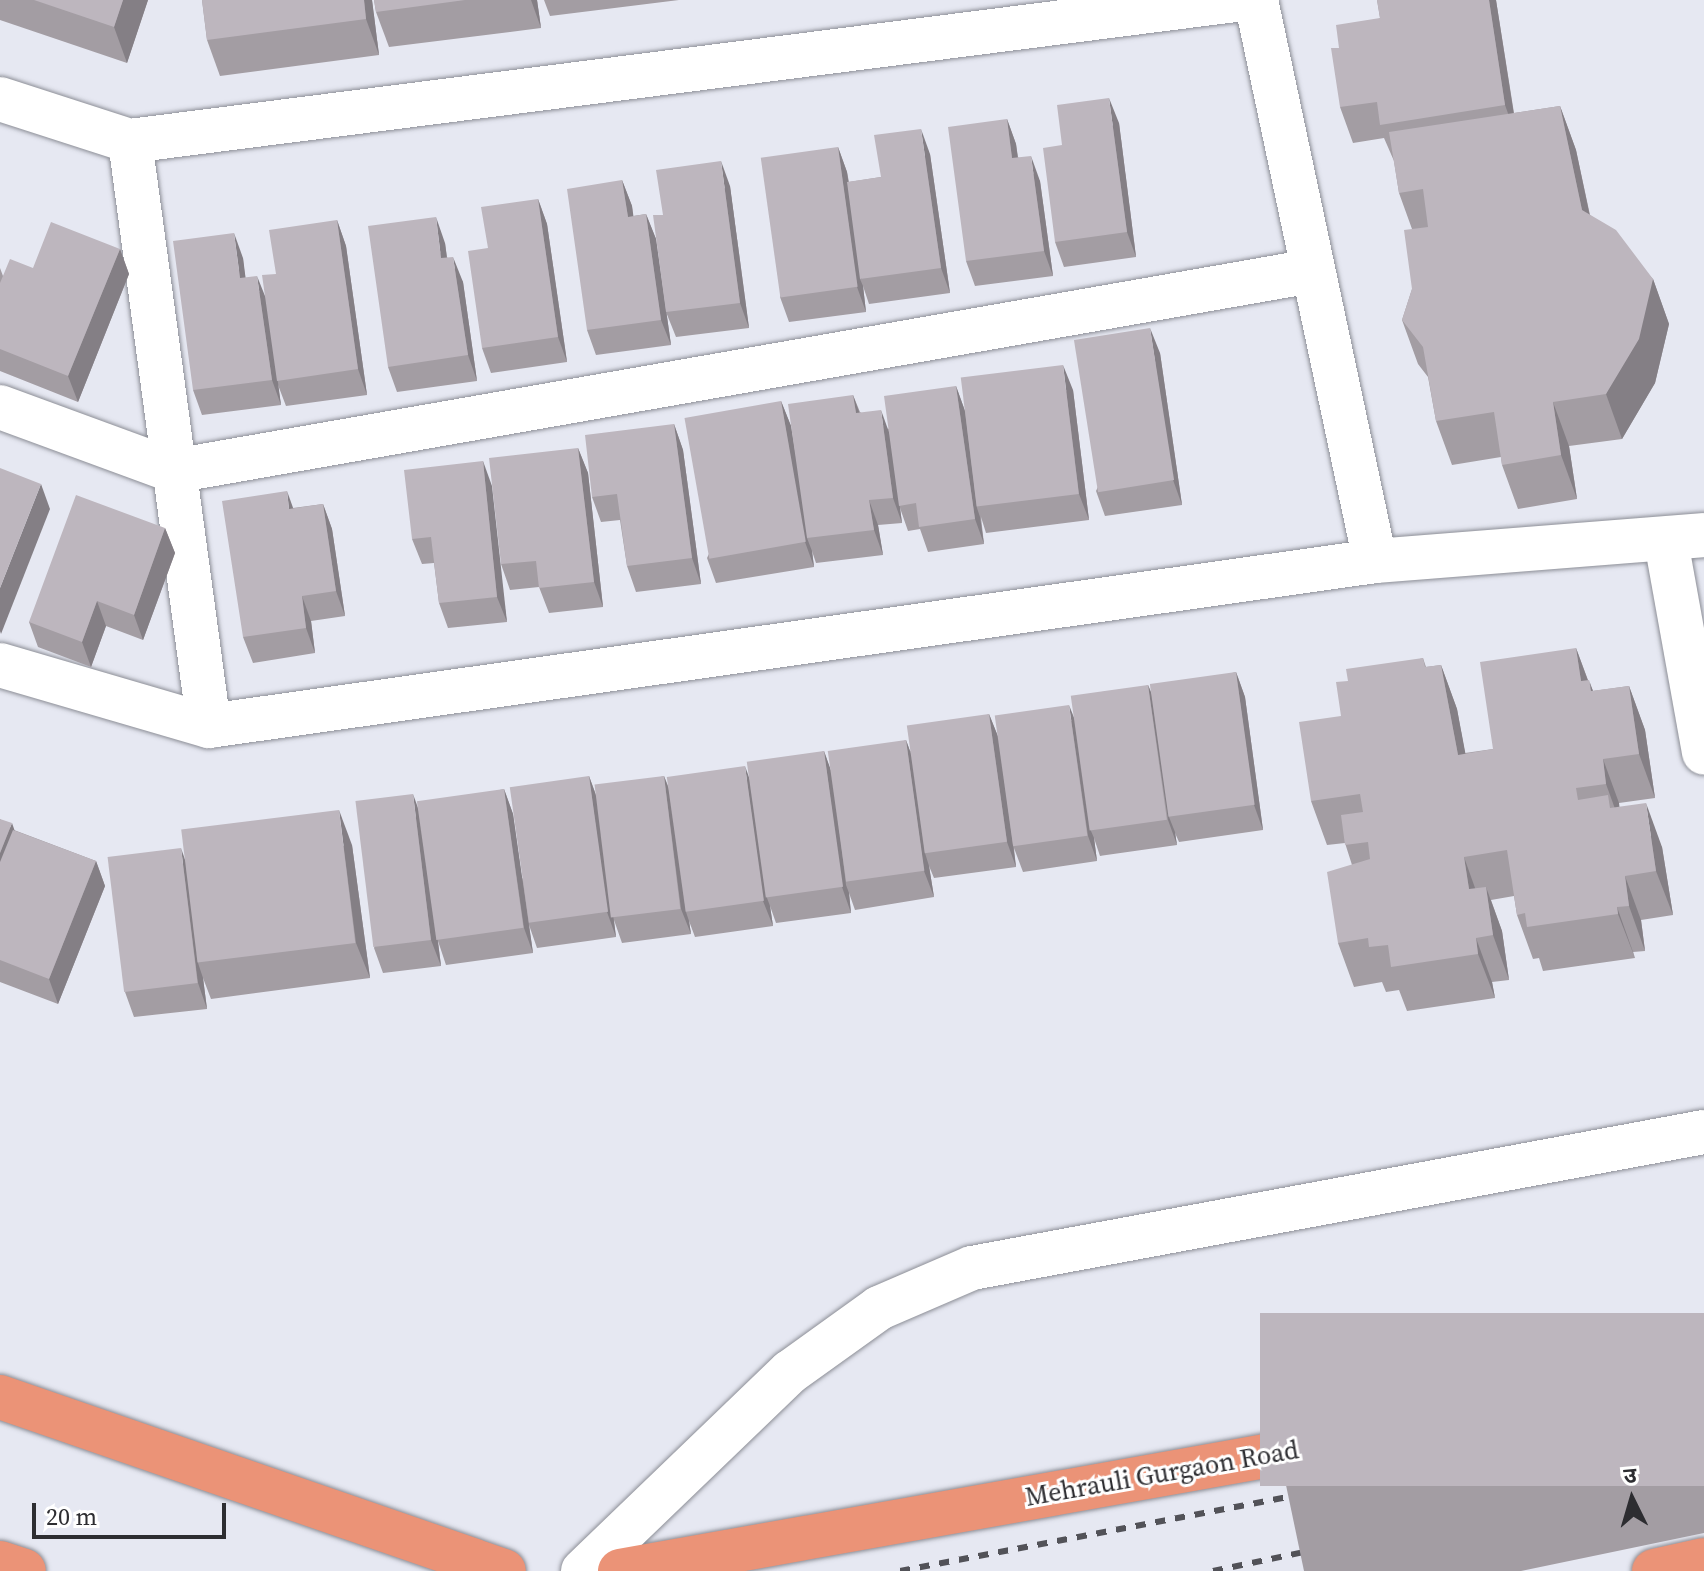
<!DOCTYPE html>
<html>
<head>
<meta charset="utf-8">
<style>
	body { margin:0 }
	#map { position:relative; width:1704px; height:1571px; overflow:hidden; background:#e6e8f2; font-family:"Source Serif 4","Noto Sans Devanagari",serif }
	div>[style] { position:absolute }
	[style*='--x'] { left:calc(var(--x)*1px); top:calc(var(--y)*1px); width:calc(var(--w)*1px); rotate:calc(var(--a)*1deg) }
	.roads { filter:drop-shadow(0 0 2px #8c8e96) drop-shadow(0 0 2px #8c8e96) }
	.street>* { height:44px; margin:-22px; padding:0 22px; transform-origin:22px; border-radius:22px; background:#fff }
	.secondary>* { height:44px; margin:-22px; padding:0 22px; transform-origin:22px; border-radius:22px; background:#fff }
	.highway>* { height:44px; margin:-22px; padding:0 22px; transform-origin:22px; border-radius:22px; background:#eb9377 }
	.rail>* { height:6px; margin-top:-3px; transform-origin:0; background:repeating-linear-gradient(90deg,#525258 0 10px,transparent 0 20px) }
	.wall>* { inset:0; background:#a39da3 }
	.shaded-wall>* { inset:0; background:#847f85 }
	.building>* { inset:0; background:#bdb6be; transform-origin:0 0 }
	span { translate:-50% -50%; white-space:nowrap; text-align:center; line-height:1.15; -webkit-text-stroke:6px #fff; paint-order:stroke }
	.street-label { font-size:26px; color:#2d2d31 }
	.north { position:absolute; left:1592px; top:1459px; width:80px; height:80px; -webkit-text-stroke:6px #fff; paint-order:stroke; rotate:355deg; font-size:22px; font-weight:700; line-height:32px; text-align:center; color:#2d2d31 }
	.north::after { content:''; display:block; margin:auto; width:28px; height:36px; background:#2d2d31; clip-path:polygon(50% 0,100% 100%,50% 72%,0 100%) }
	.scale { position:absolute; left:32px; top:1503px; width:194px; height:36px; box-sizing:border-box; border:4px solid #2d2d31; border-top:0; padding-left:10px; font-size:24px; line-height:28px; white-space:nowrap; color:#2d2d31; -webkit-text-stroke:6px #fff; paint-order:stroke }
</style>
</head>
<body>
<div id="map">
	<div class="roads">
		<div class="street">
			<i style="--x:1256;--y:0;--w:573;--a:78.02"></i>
			<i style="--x:0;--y:99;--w:137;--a:17.9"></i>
			<i style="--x:130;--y:141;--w:1114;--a:-7.27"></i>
			<i style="--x:130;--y:141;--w:590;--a:82.31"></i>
			<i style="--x:0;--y:407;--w:185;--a:20.2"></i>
			<i style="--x:174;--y:471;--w:1155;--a:-9.97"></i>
			<i style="--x:1666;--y:541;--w:215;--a:79.8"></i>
			<i style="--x:0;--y:665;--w:218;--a:16.3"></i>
			<i style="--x:209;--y:726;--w:1178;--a:-8.05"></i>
			<i style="--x:1375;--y:561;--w:330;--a:-4.5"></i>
		</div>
		<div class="secondary">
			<i style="--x:583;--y:1571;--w:287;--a:-43.9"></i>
			<i style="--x:790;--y:1372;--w:110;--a:-35.7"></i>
			<i style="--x:879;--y:1308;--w:101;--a:-23.3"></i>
			<i style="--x:972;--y:1268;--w:745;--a:-10.53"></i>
		</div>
		<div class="highway">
			<i style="--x:0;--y:1397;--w:533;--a:19.05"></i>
			<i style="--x:0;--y:1563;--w:25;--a:18"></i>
			<i style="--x:620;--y:1571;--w:729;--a:-10.11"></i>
			<i style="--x:1654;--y:1571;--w:51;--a:-12.4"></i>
		</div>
	</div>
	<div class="rail">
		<i style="--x:900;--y:1571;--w:416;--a:-10.8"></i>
		<i style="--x:1213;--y:1571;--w:112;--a:-11.8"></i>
	</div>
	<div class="wall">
		<i style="clip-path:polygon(0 0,148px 0,127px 63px,0 20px)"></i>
		<i style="clip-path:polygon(202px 0,372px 0,379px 55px,220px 76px,207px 40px)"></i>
		<i style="clip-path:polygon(374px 0,537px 0,541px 28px,389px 47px,376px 12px)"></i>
		<i style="clip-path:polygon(544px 0,679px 0,550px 16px)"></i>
		<i style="clip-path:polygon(1377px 0,1496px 0,1514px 113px,1560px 106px,1576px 150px,1590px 215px,1653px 279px,1669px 324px,1655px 383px,1622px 439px,1569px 446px,1577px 499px,1518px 509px,1502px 465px,1501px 457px,1452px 465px,1436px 421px,1428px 377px,1418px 364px,1402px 320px,1412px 289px,1412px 229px,1399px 193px,1394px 161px,1384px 138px,1353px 143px,1340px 107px,1339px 48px,1380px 18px)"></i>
		<i style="clip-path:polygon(1007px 119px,1016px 144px,1018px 157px,1040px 181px,1053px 276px,975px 286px,966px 261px)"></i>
		<i style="clip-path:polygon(1119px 123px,1136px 257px,1064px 267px,1055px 242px,1062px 145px)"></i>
		<i style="clip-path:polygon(838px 147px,847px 172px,849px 182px,881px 177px,930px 154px,950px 293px,869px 304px,863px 286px,866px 312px,789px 322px,780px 297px)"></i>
		<i style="clip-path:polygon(622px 180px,632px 206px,633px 216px,646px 214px,656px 239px,671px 345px,596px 355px,587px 330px)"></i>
		<i style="clip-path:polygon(730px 186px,749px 328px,676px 337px,666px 312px,663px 215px)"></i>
		<i style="clip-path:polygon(538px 199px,547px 224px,567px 362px,491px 373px,482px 348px)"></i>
		<i style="clip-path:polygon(337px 220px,346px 246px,367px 395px,286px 406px,278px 385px,281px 405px,202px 415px,193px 390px,243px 258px,245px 278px,265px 297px,276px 274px)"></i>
		<i style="clip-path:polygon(445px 243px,447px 257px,463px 282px,477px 381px,397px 392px,388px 367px)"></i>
		<i style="clip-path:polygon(120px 249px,129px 274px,78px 402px,0 371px,0 268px,3px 276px,33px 268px)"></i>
		<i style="clip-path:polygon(1160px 353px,1182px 505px,1105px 516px,1096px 491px)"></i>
		<i style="clip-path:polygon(956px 386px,965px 411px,1073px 390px,1089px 520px,986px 533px,981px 517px,984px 544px,928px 552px,920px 529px,908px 531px,900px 508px,902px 523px,878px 525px,883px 555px,816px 563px,812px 551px,814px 567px,716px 583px,707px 558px,781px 401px,791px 426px,795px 451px,853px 395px,860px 412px,888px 429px)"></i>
		<i style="clip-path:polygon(674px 424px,683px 450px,701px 584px,636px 592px,627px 566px,620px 520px,601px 522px,592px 497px)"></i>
		<i style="clip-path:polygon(578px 448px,588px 473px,603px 607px,549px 613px,539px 587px,510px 590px,501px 564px)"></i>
		<i style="clip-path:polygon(483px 461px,507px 622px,448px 628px,439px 603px,434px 563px,422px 564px,412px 539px)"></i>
		<i style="clip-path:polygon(323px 504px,332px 529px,345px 616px,311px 621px,315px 653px,253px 663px,243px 637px,293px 508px)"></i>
		<i style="clip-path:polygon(165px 528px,175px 553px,143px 640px,106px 626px,91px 667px,38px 647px,29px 622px)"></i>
		<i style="clip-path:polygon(1576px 648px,1588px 680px,1593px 691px,1629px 686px,1645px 730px,1655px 798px,1619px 803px,1619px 807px,1662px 847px,1673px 915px,1641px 920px,1645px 951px,1633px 952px,1635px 958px,1543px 971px,1539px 958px,1533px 959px,1517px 915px,1514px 896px,1491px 900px,1502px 931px,1509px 980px,1492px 982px,1495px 998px,1407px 1011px,1399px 990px,1386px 992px,1382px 982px,1354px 987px,1338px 943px,1352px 865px,1345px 843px,1327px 845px,1311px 801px,1341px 716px,1348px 681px,1423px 658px,1426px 667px,1441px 665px,1457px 709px,1465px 753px,1493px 749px)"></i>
		<i style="clip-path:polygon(1236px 672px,1245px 697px,1263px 830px,1179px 842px,1175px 833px,1177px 845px,1100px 856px,1094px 838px,1097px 861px,1023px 872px,1014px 848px,1016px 867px,934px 878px,929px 866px,934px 897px,855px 910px,849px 893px,851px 913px,776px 923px,770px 906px,773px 926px,695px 937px,689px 921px,691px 934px,622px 943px,614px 920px,616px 937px,537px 948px,529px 925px,533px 953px,446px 965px,438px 941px,441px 966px,383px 973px,374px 948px,418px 809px,504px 789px,513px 814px,522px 879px,589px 776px,596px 795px,664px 776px,669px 788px,750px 780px,824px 751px,831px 772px,906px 740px,910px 751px,989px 714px,999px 739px,1075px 720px,1148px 685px,1152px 694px)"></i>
		<i style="clip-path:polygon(0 819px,14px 830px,96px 861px,105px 886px,58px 1004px,0 982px)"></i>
		<i style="clip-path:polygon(352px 845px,370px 978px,211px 999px,203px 978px,207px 1009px,134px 1017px,125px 992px,185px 859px)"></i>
		<i style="clip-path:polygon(1704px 1313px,1704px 1533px,1521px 1571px,1304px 1571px,1269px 1404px)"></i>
	</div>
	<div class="shaded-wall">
		<i style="clip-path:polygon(123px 0,148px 0,127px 63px,114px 27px)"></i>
		<i style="clip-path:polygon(364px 0,372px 0,379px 55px,366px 19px)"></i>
		<i style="clip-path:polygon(531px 0,537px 0,541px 28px)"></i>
		<i style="clip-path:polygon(1489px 0,1496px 0,1518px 141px,1505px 105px)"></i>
		<i style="clip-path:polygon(1109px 98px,1119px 123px,1136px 257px,1127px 232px)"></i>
		<i style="clip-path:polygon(1560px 106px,1576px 150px,1598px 255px,1582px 210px)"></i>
		<i style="clip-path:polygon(1007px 119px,1016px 144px,1021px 183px,1012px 158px)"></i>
		<i style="clip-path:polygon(921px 129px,930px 154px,950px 293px,941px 268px)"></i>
		<i style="clip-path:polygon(838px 147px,847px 172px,862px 279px,860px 279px,863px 286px,866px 312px,857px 287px)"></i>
		<i style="clip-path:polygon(1031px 156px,1040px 181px,1053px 276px,1044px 251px)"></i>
		<i style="clip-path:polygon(721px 161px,730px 186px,749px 328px,740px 303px)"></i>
		<i style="clip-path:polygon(622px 180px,632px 206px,637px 242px,628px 217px)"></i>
		<i style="clip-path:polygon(538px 199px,547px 224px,567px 362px,558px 337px)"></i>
		<i style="clip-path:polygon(646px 214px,656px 239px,671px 345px,661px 320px)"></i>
		<i style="clip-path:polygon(436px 217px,445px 243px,450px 283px,441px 258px)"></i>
		<i style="clip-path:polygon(337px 220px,346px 246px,367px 395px,358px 369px)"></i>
		<i style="clip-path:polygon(234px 233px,243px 258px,249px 304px,240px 278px)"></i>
		<i style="clip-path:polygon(120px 249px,129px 274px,78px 402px,68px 376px)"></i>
		<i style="clip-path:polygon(453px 257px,463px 282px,477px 381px,468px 355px)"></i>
		<i style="clip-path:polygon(257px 276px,267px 301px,281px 405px,272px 380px)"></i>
		<i style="clip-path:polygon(1653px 279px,1669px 324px,1655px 383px,1622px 439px,1606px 394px)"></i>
		<i style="clip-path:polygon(1150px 328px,1160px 353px,1182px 505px,1173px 480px)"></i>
		<i style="clip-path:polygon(1063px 365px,1073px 390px,1089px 520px,1079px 494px)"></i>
		<i style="clip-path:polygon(956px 386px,965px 411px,977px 508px,980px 517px,984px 544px,975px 519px)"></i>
		<i style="clip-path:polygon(853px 395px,862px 420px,856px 413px)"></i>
		<i style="clip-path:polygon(781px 401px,791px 426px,809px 537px,807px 538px,812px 551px,814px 567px,805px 542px)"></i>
		<i style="clip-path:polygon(1553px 402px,1569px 446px,1577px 499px,1561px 455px)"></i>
		<i style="clip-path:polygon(881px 410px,890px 435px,902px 523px,893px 498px)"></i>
		<i style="clip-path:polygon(674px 424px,683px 450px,701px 584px,692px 558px)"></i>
		<i style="clip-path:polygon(578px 448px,588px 473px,603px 607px,594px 582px)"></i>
		<i style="clip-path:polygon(483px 461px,492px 486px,507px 622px,497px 597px)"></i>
		<i style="clip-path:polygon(41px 484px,50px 509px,1px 634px,0 631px,0 588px)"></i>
		<i style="clip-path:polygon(287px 491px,296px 516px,289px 509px)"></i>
		<i style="clip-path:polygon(869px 500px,878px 525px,883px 555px,874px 530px)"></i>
		<i style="clip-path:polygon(323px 504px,332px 529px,345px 616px,336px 591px)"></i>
		<i style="clip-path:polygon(165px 528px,175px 553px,143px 640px,134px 615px)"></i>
		<i style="clip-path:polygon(302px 596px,311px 621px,315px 653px,306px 628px)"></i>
		<i style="clip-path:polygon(97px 601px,106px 626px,91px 667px,82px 642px)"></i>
		<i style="clip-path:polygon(1576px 648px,1591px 689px,1589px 680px,1605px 724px,1581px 681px)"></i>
		<i style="clip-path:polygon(1441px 665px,1457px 709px,1474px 799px,1458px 755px)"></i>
		<i style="clip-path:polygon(1236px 672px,1245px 697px,1263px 830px,1254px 805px)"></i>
		<i style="clip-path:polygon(1148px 685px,1158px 710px,1169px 817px,1175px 832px,1177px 845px,1168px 820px)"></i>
		<i style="clip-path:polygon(1629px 686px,1645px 730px,1655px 798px,1639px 754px)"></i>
		<i style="clip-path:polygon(1069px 705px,1079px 730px,1091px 831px,1094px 838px,1097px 861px,1088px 836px)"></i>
		<i style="clip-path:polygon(989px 714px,999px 739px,1016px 867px,1007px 842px)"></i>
		<i style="clip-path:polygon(906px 740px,915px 765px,925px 853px,929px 866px,934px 897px,924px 871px)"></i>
		<i style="clip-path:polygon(824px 751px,833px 776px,846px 885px,849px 893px,851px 913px,842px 887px)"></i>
		<i style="clip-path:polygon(1603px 759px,1619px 803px,1622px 828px,1606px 784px)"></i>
		<i style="clip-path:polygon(745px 766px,754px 791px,767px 898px,770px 906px,773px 926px,763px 901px)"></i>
		<i style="clip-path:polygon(589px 776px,598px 801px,616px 937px,607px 912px)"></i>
		<i style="clip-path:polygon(664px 776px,673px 801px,686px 912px,689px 921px,691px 934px,681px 909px)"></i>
		<i style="clip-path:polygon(504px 789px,513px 814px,533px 953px,524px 928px)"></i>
		<i style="clip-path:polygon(413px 794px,422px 819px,441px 966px,431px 940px)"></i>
		<i style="clip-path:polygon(1646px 803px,1662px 847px,1673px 915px,1656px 871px)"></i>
		<i style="clip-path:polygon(339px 810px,352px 845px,370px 978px,356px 943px)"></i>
		<i style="clip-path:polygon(12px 823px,21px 849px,0 902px,0 853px)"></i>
		<i style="clip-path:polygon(181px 848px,190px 874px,198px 963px,203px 978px,207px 1009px,198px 983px)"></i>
		<i style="clip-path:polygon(1464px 857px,1480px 902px,1469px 889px)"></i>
		<i style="clip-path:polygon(96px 861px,105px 886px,58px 1004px,49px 979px)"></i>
		<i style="clip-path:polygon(1625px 876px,1641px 920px,1645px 951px,1629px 906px)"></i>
		<i style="clip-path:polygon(1486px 887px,1502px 931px,1509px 980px,1493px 935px)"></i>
		<i style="clip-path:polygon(1617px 907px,1633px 952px,1635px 958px,1618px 914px)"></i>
		<i style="clip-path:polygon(1476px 938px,1492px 982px,1495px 998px,1478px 954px)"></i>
	</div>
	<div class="building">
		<i style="clip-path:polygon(34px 0,123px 0,114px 27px)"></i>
		<i style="clip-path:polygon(202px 0,364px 0,366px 19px,207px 40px)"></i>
		<i style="clip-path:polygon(374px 0,465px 0,376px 12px)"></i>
		<i style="clip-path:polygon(1377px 0,1489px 0,1505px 105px,1380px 125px,1377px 102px,1340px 107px,1331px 48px,1339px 48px,1336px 25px,1380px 18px)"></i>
		<i style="clip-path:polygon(1109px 98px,1127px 232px,1055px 242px,1043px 148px,1062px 145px,1057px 105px)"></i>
		<i style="clip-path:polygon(1560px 106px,1582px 210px,1616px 230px,1653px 279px,1639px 339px,1606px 394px,1553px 402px,1561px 455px,1502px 465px,1494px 412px,1436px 421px,1423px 347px,1402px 320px,1412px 289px,1404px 230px,1428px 227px,1423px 189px,1399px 193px,1389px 132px)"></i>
		<i style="clip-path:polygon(1007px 119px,1012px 158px,1031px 156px,1044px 251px,966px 261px,948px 127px)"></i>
		<i style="clip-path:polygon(921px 129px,941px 268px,860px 279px,847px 182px,881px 177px,874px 135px)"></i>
		<i style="left:838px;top:147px;width:141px;height:78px;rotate:82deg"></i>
		<i style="clip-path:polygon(721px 161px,740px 303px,666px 312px,653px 215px,663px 215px,656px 170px)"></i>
		<i style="clip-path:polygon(622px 180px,628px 217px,646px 214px,661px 320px,587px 330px,567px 189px)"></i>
		<i style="clip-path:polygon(538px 199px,558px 337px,482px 348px,468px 251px,488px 248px,481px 207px)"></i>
		<i style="clip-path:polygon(436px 217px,441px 258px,453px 257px,468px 355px,388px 367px,368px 226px)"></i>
		<i style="clip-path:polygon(337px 220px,358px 369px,277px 381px,262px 275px,276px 274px,269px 230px)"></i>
		<i style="clip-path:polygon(51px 222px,120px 249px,68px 376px,0 349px,0 283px,10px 259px,33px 268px)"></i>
		<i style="clip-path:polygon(234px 233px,240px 278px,257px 276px,272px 380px,193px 390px,173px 241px)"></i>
		<i style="left:1150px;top:328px;width:154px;height:77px;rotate:81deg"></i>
		<i style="left:1063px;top:365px;width:130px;height:103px;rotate:83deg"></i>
		<i style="clip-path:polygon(956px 386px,975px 519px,919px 527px,916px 503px,899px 506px,884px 396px)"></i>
		<i style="clip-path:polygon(853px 395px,856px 413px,881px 410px,893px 498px,869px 500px,874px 530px,807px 538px,788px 404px)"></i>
		<i style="left:781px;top:401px;width:143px;height:98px;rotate:80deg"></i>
		<i style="clip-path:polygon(674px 424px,692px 558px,627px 566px,617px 494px,592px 497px,585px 435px)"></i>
		<i style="clip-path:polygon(578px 448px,594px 582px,539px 588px,536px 561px,501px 564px,489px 458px)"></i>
		<i style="clip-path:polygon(483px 461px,497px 597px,439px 603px,431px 537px,412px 539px,404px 470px)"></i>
		<i style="clip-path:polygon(0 468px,41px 484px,0 588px)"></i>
		<i style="clip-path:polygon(287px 491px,289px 509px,323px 504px,336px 591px,302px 596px,306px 628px,243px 637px,222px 501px)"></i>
		<i style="clip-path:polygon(76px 495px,165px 528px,134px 615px,97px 601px,82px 642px,29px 622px)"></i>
		<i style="clip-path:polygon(1576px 648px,1581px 681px,1589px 680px,1591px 691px,1629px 686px,1639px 754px,1603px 759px,1606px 784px,1576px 788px,1578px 800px,1608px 795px,1610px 808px,1646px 803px,1656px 871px,1625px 876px,1629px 906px,1617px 907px,1618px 914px,1527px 927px,1525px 913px,1517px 915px,1507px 850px,1464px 857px,1469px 889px,1486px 887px,1493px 935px,1476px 938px,1478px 954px,1391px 967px,1388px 945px,1369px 947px,1368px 938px,1338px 943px,1327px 872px,1370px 859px,1368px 842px,1345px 845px,1341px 815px,1363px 812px,1360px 794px,1311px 801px,1299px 722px,1341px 716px,1336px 682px,1348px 681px,1346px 669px,1423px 658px,1425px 667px,1441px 665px,1458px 755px,1493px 749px,1480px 662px)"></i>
		<i style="left:1236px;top:672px;width:134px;height:87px;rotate:82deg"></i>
		<i style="left:1148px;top:685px;width:136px;height:78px;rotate:82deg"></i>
		<i style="left:1069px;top:705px;width:132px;height:75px;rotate:82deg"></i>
		<i style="left:989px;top:714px;width:129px;height:83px;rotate:82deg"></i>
		<i style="left:906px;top:740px;width:132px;height:79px;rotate:82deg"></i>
		<i style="left:824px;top:751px;width:137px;height:78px;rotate:82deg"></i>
		<i style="left:745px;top:766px;width:136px;height:79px;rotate:82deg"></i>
		<i style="left:589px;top:776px;width:137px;height:80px;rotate:82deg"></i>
		<i style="left:664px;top:776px;width:134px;height:70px;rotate:83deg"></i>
		<i style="left:504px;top:789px;width:140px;height:88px;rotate:82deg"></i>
		<i style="left:413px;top:794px;width:147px;height:58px;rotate:83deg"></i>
		<i style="left:339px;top:810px;width:134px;height:159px;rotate:83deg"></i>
		<i style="clip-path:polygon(0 819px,12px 823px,0 853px)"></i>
		<i style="clip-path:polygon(13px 830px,96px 861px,49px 979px,0 960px,0 862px)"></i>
		<i style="left:181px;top:848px;width:136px;height:74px;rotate:83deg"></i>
		<i style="left:1704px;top:1313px;width:173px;height:444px;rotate:90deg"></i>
	</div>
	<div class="street-label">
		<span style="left:1162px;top:1474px;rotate:-10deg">Mehrauli Gurgaon Road</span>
	</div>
	<div class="north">उ</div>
	<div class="scale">20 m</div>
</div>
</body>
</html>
